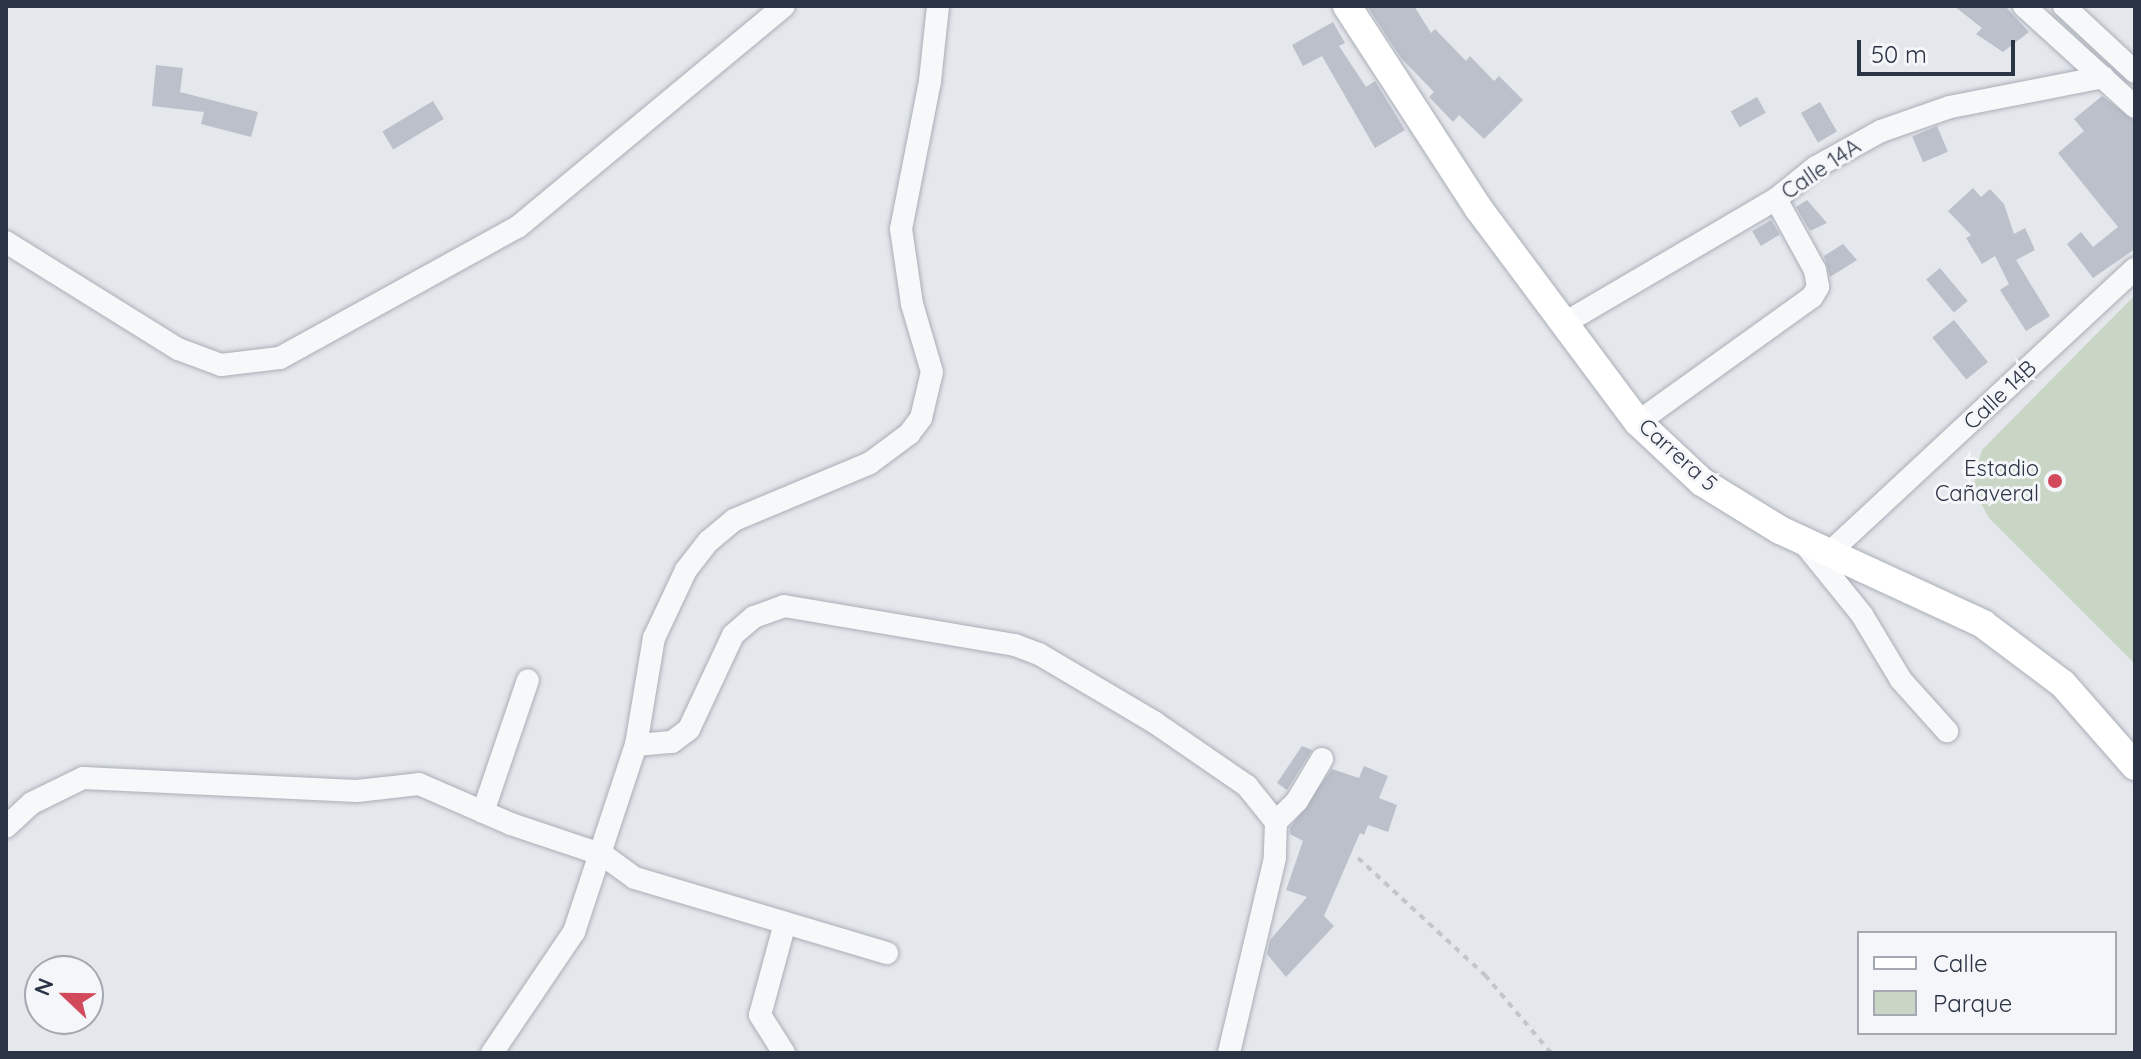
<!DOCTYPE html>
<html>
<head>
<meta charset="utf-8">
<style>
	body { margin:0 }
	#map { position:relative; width:2141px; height:1059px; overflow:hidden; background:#e4e7ec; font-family:Quicksand,sans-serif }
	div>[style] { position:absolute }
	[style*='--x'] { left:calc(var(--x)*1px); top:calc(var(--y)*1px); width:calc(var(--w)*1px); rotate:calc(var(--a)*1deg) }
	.green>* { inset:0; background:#c9d6c5 }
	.building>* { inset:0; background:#bbc0ca; transform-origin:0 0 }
	.path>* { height:4px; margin-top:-2px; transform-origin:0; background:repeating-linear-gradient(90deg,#c2c5cb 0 6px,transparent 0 12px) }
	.roads { filter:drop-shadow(0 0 2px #a9aeb7) drop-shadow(0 0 2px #a9aeb7) }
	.minor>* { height:22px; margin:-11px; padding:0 11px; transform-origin:11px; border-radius:11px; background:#f7f8fa }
	.major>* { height:28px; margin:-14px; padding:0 14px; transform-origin:14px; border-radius:14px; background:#fff }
	.dots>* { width:22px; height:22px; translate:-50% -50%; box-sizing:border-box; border:4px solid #f4f6f9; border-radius:50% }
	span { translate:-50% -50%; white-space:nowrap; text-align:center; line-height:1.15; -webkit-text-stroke:6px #f4f6f9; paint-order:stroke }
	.street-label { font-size:22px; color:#2b3445 }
	.poi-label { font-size:22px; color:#2b3445 }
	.right { translate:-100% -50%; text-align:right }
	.frame { position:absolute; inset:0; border:8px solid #2b3445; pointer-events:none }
	.legend { position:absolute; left:1857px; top:931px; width:260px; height:104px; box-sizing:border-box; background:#f4f6f9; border:2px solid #a4a8b1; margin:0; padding:10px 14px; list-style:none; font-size:24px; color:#2b3445 }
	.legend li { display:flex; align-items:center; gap:16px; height:40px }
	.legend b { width:40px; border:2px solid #a4a8b1 }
	.north { position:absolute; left:24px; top:955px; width:80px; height:80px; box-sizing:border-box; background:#f4f6f9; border:2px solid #a4a8b1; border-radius:50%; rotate:292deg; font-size:22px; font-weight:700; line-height:32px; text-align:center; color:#2b3445 }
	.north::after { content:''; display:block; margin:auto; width:28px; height:36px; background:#d1495b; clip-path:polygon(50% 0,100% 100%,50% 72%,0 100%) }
	.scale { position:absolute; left:1857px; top:40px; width:158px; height:36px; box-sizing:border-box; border:4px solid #2b3445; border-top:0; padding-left:10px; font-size:24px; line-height:28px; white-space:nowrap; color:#2b3445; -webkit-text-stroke:6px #f4f6f9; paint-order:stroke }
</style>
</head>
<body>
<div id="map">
	<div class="green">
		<i style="clip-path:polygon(2135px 295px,2135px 664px,1989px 518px,1976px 494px,1974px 476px,1982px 450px)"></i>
	</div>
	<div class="building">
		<i style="clip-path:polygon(1367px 6px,1414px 6px,1431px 33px,1435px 29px,1466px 61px,1470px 56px,1494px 81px,1499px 76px,1523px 100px,1484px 139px,1459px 115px,1453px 122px,1429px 97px,1434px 92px,1401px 58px)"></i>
		<i style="clip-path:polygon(1954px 6px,2005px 6px,2029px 32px,2003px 52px,1976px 34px,1982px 28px)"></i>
		<i style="clip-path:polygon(1333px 22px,1345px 43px,1339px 46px,1366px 87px,1375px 81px,1405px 130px,1375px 148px,1322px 56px,1303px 66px,1292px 45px)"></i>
		<i style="clip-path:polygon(156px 65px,183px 68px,180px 92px,258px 112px,251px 137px,201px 124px,204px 112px,152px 106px)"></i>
		<i style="clip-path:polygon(2102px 96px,2135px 121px,2135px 249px,2093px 278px,2067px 244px,2081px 232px,2093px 247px,2118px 227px,2058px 153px,2084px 131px,2074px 119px)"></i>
		<i style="left:1757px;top:97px;width:18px;height:30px;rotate:61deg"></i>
		<i style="left:433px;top:101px;width:21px;height:59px;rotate:59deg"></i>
		<i style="left:1820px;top:102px;width:34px;height:22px;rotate:60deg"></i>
		<i style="left:1937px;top:126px;width:28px;height:27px;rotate:67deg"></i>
		<i style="clip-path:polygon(1973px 188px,1981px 197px,1990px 189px,2004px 204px,2014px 234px,2025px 228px,2035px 250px,2016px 260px,2050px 316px,2026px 331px,2000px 290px,2009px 284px,1995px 256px,1982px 264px,1966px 238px,1971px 235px,1948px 211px)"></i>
		<i style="clip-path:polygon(1807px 200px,1827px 223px,1810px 231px,1796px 207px)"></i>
		<i style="left:1771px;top:220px;width:17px;height:22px;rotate:59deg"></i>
		<i style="clip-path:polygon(1843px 244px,1857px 260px,1830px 277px,1824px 256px)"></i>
		<i style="left:1940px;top:268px;width:43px;height:18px;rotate:50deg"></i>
		<i style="left:1954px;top:320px;width:54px;height:28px;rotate:51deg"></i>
		<i style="clip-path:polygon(1302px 746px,1312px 750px,1287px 790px,1277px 783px)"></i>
		<i style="clip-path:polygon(1364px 766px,1388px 776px,1379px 798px,1397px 805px,1388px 832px,1368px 825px,1364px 835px,1360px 833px,1324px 916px,1334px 926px,1286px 977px,1267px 954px,1270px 940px,1307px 897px,1286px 890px,1303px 841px,1290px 834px,1290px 828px,1332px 769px,1359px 778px)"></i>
	</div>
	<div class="path">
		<i style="--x:1358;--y:858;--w:173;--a:42.7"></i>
		<i style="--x:1485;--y:975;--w:102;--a:49.8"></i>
	</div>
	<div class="roads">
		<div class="minor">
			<i style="--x:2024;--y:6;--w:150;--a:42.3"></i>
			<i style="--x:2064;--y:6;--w:97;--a:42.9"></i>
			<i style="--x:6;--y:242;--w:203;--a:31.9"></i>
			<i style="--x:178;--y:349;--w:46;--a:20.4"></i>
			<i style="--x:221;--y:365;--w:59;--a:-6.8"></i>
			<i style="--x:280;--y:358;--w:273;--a:-28.9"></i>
			<i style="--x:519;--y:226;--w:344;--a:-39.7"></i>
			<i style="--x:1563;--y:324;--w:247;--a:-30.4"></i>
			<i style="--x:1776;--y:199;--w:51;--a:-38.7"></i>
			<i style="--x:1816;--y:167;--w:74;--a:-29"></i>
			<i style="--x:1881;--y:131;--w:73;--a:-19.2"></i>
			<i style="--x:1950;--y:107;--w:156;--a:-11.1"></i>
			<i style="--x:1638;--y:422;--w:214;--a:-35.7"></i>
			<i style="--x:1812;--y:297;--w:12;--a:-59"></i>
			<i style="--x:1818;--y:287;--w:17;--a:-100"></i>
			<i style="--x:1815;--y:270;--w:81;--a:-118.8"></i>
			<i style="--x:1808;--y:548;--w:86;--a:51.1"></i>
			<i style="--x:1862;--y:615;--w:76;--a:59"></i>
			<i style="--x:1901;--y:680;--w:69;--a:48"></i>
			<i style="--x:1829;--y:553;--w:417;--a:-42.9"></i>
			<i style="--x:636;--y:745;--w:36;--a:-5"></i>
			<i style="--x:672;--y:742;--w:21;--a:-37"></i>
			<i style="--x:689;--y:729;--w:104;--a:-64.9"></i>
			<i style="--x:733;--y:635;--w:28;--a:-41"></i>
			<i style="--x:754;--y:617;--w:32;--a:-20"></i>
			<i style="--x:784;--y:606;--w:234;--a:9.6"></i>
			<i style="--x:1015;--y:645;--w:26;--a:21"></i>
			<i style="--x:1039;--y:654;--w:134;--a:30.6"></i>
			<i style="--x:1154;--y:722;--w:113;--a:34.5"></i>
			<i style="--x:1247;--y:786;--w:46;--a:51.1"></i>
			<i style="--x:1276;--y:822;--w:36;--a:92"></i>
			<i style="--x:1275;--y:858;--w:200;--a:103.3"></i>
			<i style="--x:483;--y:812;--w:139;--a:-71.2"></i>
			<i style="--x:1276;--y:822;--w:30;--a:-45"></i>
			<i style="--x:1297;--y:801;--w:49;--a:-59.2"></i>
			<i style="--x:6;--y:827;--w:35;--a:-43"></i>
			<i style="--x:32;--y:803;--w:57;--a:-26.1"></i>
			<i style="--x:83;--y:778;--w:274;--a:2.7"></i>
			<i style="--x:357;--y:791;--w:62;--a:-6.4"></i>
			<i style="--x:419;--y:784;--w:100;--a:23.5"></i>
			<i style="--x:511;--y:824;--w:97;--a:18.6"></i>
			<i style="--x:603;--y:855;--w:39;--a:36"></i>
			<i style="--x:635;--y:878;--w:263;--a:16.6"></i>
			<i style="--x:492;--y:1053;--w:146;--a:-55.9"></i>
			<i style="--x:574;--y:932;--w:197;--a:-71.7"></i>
			<i style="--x:636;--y:745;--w:109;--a:-80.5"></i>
			<i style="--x:654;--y:638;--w:75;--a:-64.8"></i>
			<i style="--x:686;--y:570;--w:37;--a:-52"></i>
			<i style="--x:709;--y:541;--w:33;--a:-40"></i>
			<i style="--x:734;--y:520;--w:147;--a:-22.7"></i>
			<i style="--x:870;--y:463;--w:49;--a:-36.6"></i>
			<i style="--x:909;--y:434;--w:20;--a:-53"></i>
			<i style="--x:921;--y:418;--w:47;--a:-76.6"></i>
			<i style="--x:932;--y:372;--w:71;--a:-106.4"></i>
			<i style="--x:912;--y:304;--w:76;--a:-98.3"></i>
			<i style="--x:901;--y:229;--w:151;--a:-78.9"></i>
			<i style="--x:930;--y:81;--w:75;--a:-83.9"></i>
			<i style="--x:784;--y:1053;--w:45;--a:-122.3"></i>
			<i style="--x:760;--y:1015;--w:95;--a:-74.8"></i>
		</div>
		<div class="major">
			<i style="--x:1347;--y:6;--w:242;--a:57"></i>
			<i style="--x:1479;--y:209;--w:266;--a:53.3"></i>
			<i style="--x:1638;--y:422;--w:88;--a:43.2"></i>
			<i style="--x:1702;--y:482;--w:92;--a:31.6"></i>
			<i style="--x:1780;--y:530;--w:224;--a:24.8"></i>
			<i style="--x:1983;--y:624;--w:100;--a:36.9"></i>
			<i style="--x:2063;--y:684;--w:109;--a:48.7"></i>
		</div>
	</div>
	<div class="dots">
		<i style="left:2055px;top:481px;background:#d1495b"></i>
	</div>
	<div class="street-label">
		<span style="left:1821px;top:169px;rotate:-34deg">Calle 14A</span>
		<span style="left:2000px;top:395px;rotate:-43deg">Calle 14B</span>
		<span style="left:1678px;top:455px;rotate:42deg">Carrera 5</span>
	</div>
	<div class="poi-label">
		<span class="right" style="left:2039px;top:481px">Estadio<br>Cañaveral</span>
	</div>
	<div class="frame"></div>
	<ul class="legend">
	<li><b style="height:10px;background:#fff"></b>Calle</li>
	<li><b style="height:22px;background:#c9d6c5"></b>Parque</li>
	</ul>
	<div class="north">N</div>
	<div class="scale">50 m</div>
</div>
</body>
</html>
